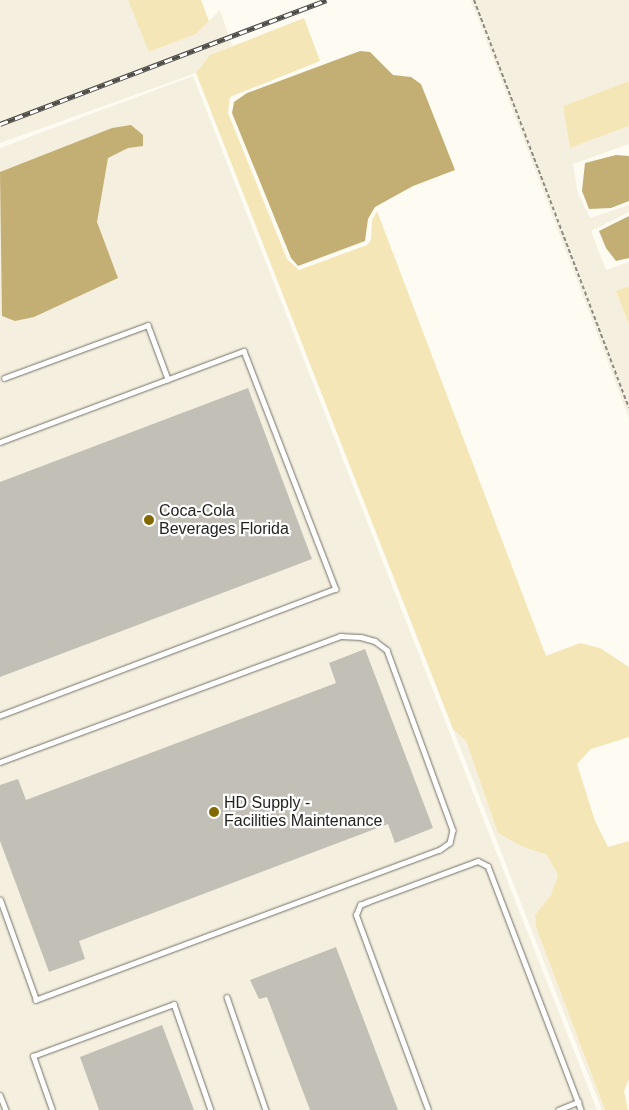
<!DOCTYPE html>
<html>
<head>
<meta charset="utf-8">
<style>
	body { margin:0 }
	#map { position:relative; width:629px; height:1110px; overflow:hidden; background:#fefbf2; font-family:Helvetica,sans-serif }
	div>[style] { position:absolute }
	[style*='--x'] { left:calc(var(--x)*1px); top:calc(var(--y)*1px); width:calc(var(--w)*1px); rotate:calc(var(--a)*1deg) }
	.built>* { inset:0; background:#f4efde }
	.green>* { inset:0; background:#f5e6b7 }
	.water>* { inset:0; background:#c3af73 }
	.building>* { inset:0; background:#c2bfb7 }
	.path>* { height:2px; margin-top:-1px; transform-origin:0; background:repeating-linear-gradient(90deg,#8c8a84 0 4px,transparent 0 6.5px) }
	.roads { filter:drop-shadow(0 0 1px #737169) drop-shadow(0 0 1px #737169) }
	.lane>* { height:4.5px; margin:-2.25px; padding:0 2.25px; transform-origin:2.25px; border-radius:2.25px; background:#fff }
	.rail>* { height:4.5px; margin-top:-2.25px; transform-origin:0; background:repeating-linear-gradient(90deg,#fff 0 8px,#4d4c47 0 16px); box-sizing:border-box; border-block:1px solid #4d4c47 }
	.dots>* { width:14px; height:14px; translate:-50% -50%; box-sizing:border-box; border:2px solid #fff; border-radius:50% }
	span { translate:-50% -50%; white-space:nowrap; text-align:center; line-height:1.15; -webkit-text-stroke:4.5px #fff; paint-order:stroke }
	.poi-label { font-size:16px; color:#242320 }
	.left { translate:0 -50%; text-align:left }
</style>
</head>
<body>
<div id="map">
	<div class="built">
		<i style="clip-path:polygon(0 0,128px 0,150px 52px,196px 34px,220px 10px,232px 46px,210px 55px,196px 73px,0 143px)"></i>
		<i style="clip-path:polygon(471px 0,629px 0,629px 81px,563px 106px,570px 148px,629px 126px,629px 144px,573px 164px,578px 193px,590px 218px,629px 205px,629px 212px,591px 231px,606px 270px,629px 262px,629px 286px,616px 291px,629px 325px,629px 418px)"></i>
		<i style="clip-path:polygon(193px 76px,597px 1110px,0 1110px,0 148px)"></i>
		<i style="clip-path:polygon(453px 729px,466px 741px,498px 833px,521px 846px,547px 855px,558px 875px,551px 895px,535px 915px,536px 927px,605px 1110px,602px 1110px)"></i>
	</div>
	<div class="green">
		<i style="clip-path:polygon(128px 0,201px 0,209px 21px,196px 34px,149px 52px)"></i>
		<i style="clip-path:polygon(304px 18px,320px 61px,230px 97px,228px 113px,287px 259px,299px 270px,367px 245px,371px 240px,372px 220px,377px 211px,546px 656px,580px 643px,600px 648px,629px 667px,629px 737px,591px 749px,577px 764px,595px 821px,608px 847px,629px 841px,629px 1079px,624px 1091px,628px 1110px,605px 1110px,536px 927px,535px 915px,551px 895px,558px 875px,547px 855px,521px 846px,498px 833px,466px 741px,453px 729px,196px 73px,210px 55px)"></i>
		<i style="clip-path:polygon(629px 81px,629px 126px,570px 148px,563px 106px)"></i>
		<i style="clip-path:polygon(629px 286px,629px 325px,616px 291px)"></i>
	</div>
	<div class="water">
		<i style="clip-path:polygon(360px 51px,370px 52px,393px 75px,411px 77px,421px 84px,455px 170px,413px 186px,375px 207px,368px 219px,365px 241px,298px 266px,291px 258px,232px 113px,234px 102px,247px 93px)"></i>
		<i style="clip-path:polygon(131px 125px,143px 135px,143px 146px,128px 148px,108px 158px,97px 222px,118px 278px,34px 317px,15px 321px,2px 316px,0 172px,112px 128px)"></i>
		<i style="clip-path:polygon(616px 155px,629px 156px,629px 201px,611px 208px,589px 209px,582px 191px,585px 163px)"></i>
		<i style="clip-path:polygon(629px 216px,629px 258px,616px 261px,606px 248px,599px 231px)"></i>
	</div>
	<div class="building">
		<i style="clip-path:polygon(248px 388px,312px 559px,0 677px,0 482px)"></i>
		<i style="clip-path:polygon(365px 649px,433px 828px,395px 843px,388px 824px,79px 941px,85px 959px,49px 972px,0 841px,0 785px,18px 779px,26px 800px,336px 683px,329px 663px)"></i>
		<i style="clip-path:polygon(336px 947px,398px 1110px,310px 1110px,267px 997px,259px 999px,250px 980px)"></i>
		<i style="clip-path:polygon(162px 1025px,194px 1110px,99px 1110px,80px 1057px)"></i>
	</div>
	<div class="path">
		<i style="--x:474;--y:0;--w:436;--a:69.2"></i>
	</div>
	<div class="roads">
		<div class="lane">
			<i style="--x:4;--y:378;--w:153;--a:-20.2"></i>
			<i style="--x:148;--y:325;--w:58;--a:69.7"></i>
			<i style="--x:0;--y:442;--w:260;--a:-20.5"></i>
			<i style="--x:244;--y:351;--w:255;--a:68.9"></i>
			<i style="--x:336;--y:589;--w:359;--a:159.3"></i>
			<i style="--x:0;--y:762;--w:363;--a:-20.3"></i>
			<i style="--x:340;--y:636;--w:21;--a:3"></i>
			<i style="--x:361;--y:637;--w:15;--a:16"></i>
			<i style="--x:375;--y:641;--w:15;--a:37"></i>
			<i style="--x:387;--y:650;--w:192;--a:69.9"></i>
			<i style="--x:453;--y:830;--w:13;--a:103"></i>
			<i style="--x:450;--y:843;--w:12;--a:145"></i>
			<i style="--x:440;--y:850;--w:431;--a:159.6"></i>
			<i style="--x:36;--y:1000;--w:106;--a:-109.8"></i>
			<i style="--x:227;--y:997;--w:120;--a:71"></i>
			<i style="--x:0;--y:1095;--w:16;--a:68"></i>
			<i style="--x:52;--y:1110;--w:57;--a:-109.4"></i>
			<i style="--x:33;--y:1056;--w:150;--a:-20.2"></i>
			<i style="--x:174;--y:1004;--w:112;--a:70.8"></i>
			<i style="--x:428;--y:1110;--w:208;--a:-110.3"></i>
			<i style="--x:356;--y:915;--w:11;--a:-68"></i>
			<i style="--x:360;--y:905;--w:8;--a:-23"></i>
			<i style="--x:367;--y:902;--w:118;--a:-20.3"></i>
			<i style="--x:478;--y:861;--w:11;--a:27"></i>
			<i style="--x:488;--y:866;--w:261;--a:69.1"></i>
			<i style="--x:558;--y:1110;--w:22;--a:-22"></i>
		</div>
	</div>
	<div class="rail">
		<i style="--x:0;--y:124;--w:349;--a:-20.8"></i>
	</div>
	<div class="dots">
		<i style="left:149px;top:520px;background:#816800"></i>
		<i style="left:214px;top:812px;background:#816800"></i>
	</div>
	<div class="poi-label">
		<span class="left" style="left:159px;top:520px">Coca-Cola<br>Beverages Florida</span>
		<span class="left" style="left:224px;top:812px">HD Supply -<br>Facilities Maintenance</span>
	</div>
</div>
</body>
</html>
